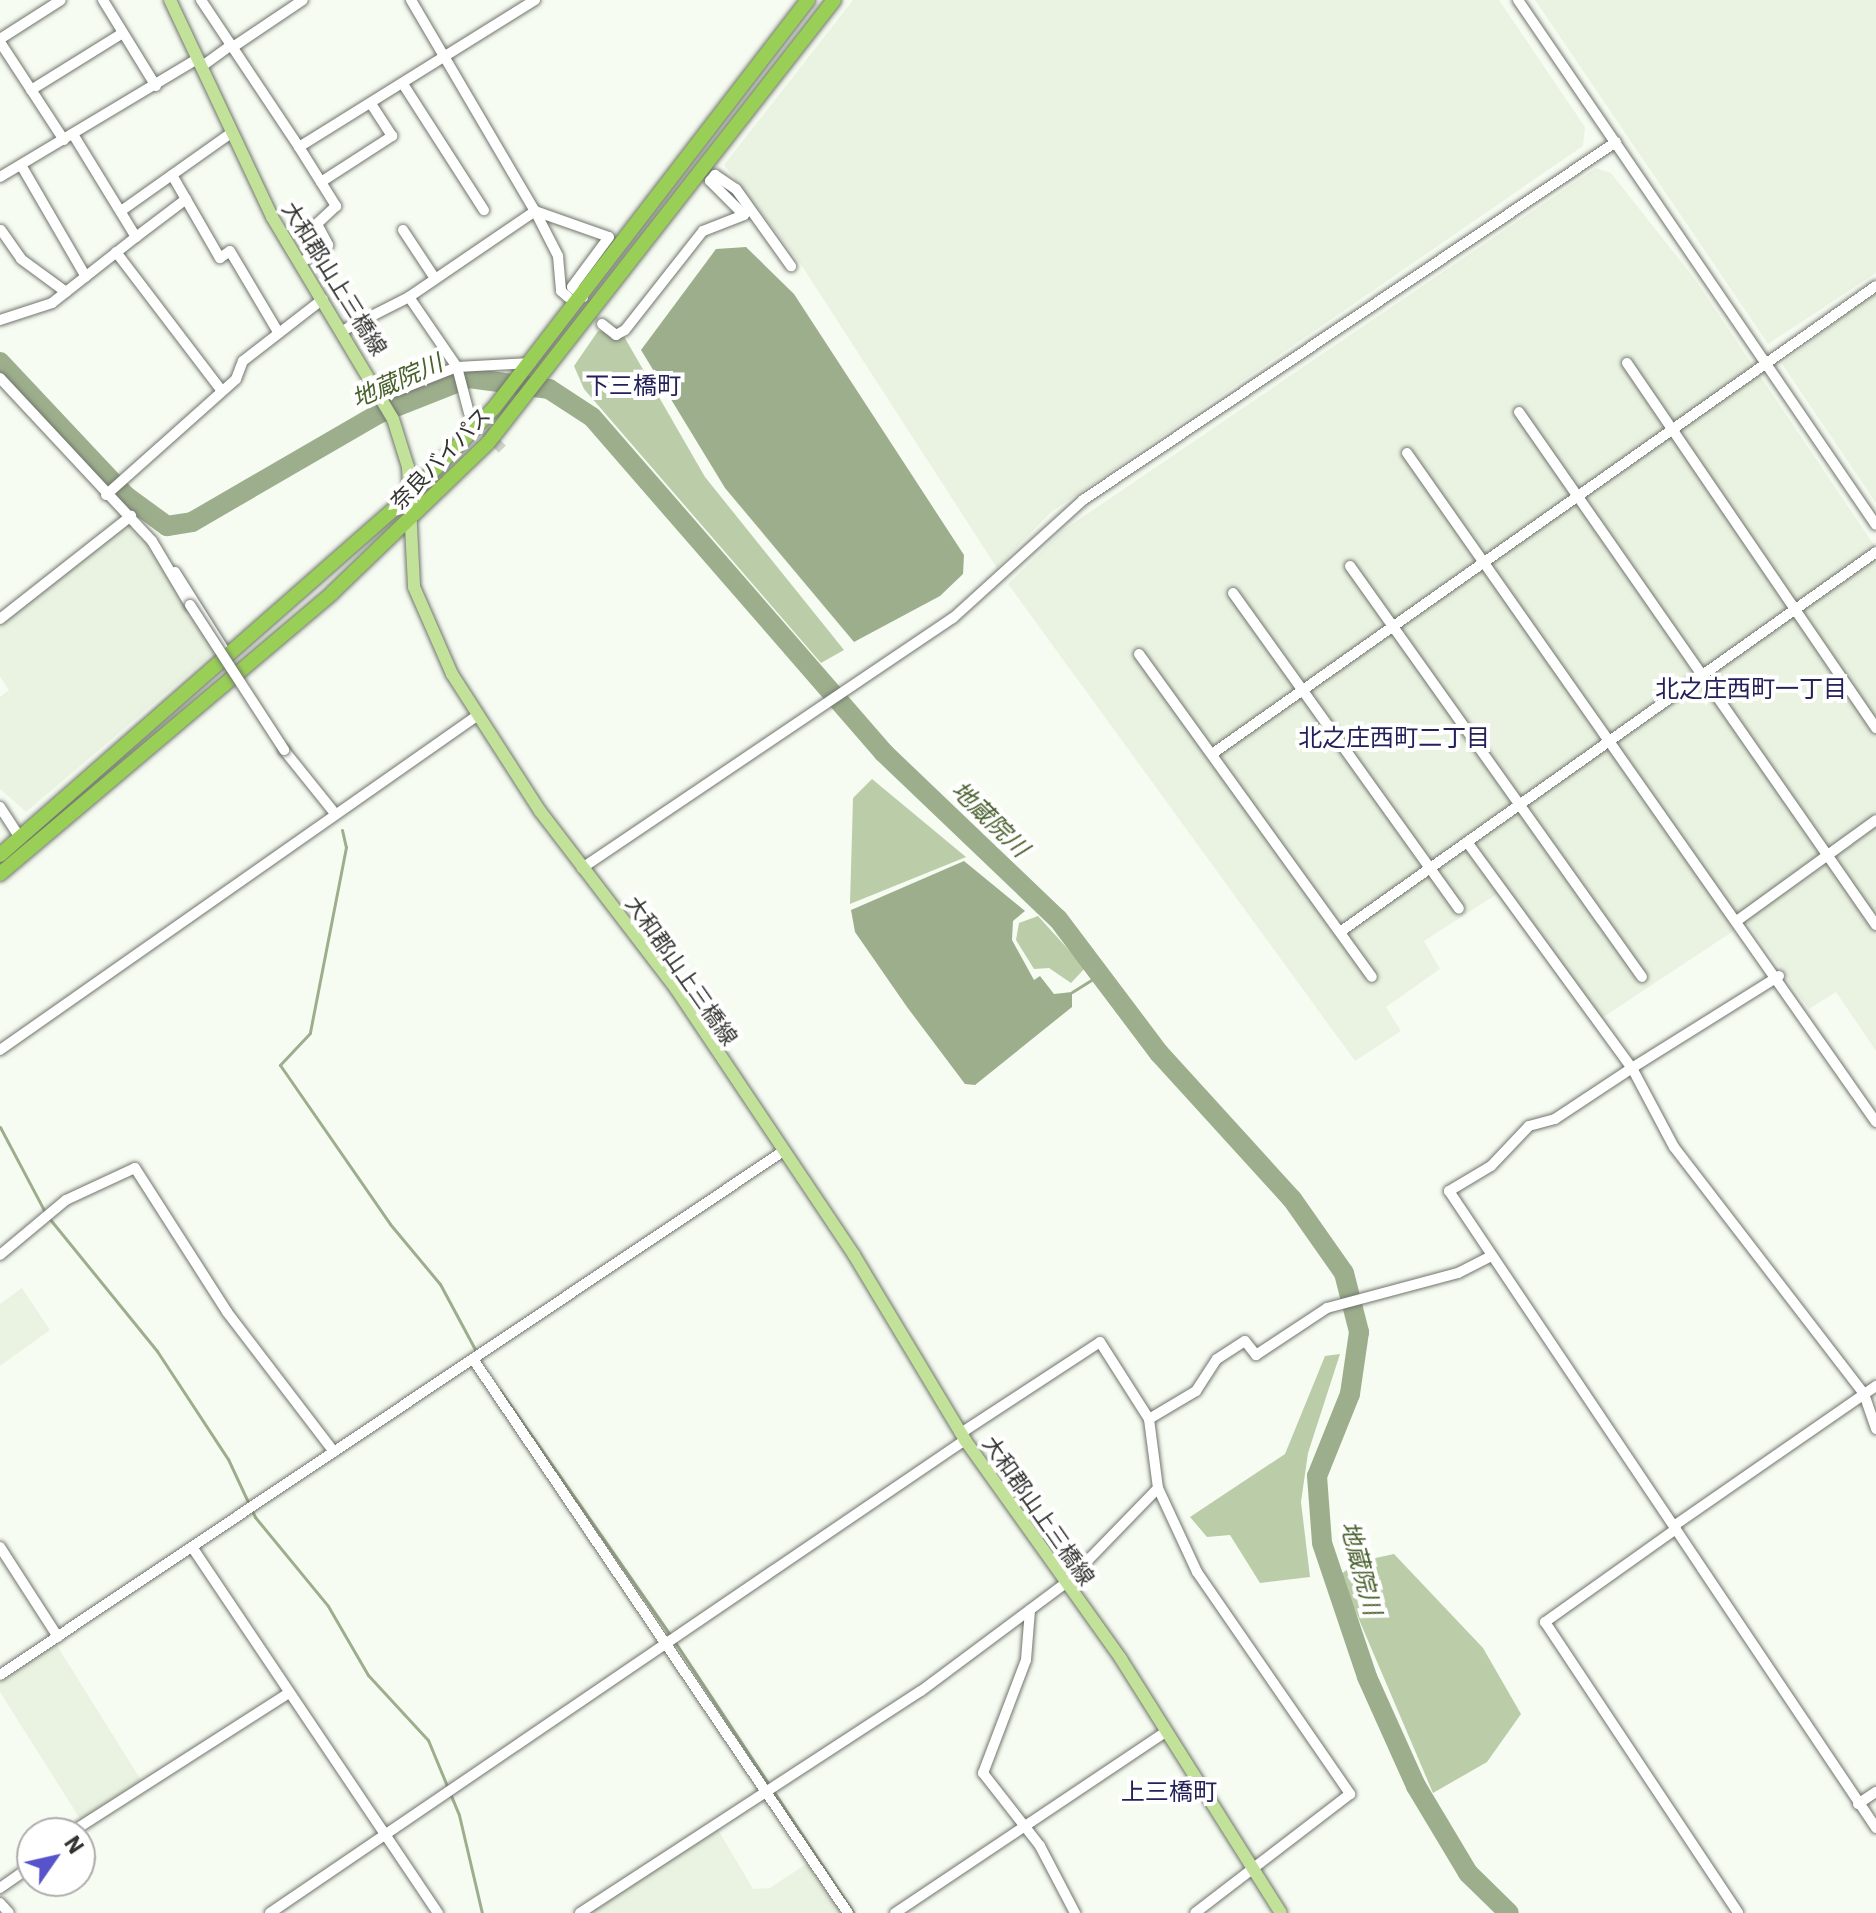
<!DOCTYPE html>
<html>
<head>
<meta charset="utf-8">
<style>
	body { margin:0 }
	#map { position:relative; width:1876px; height:1913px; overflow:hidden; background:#f7fcf3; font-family:"IBM Plex Sans","Noto Sans JP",sans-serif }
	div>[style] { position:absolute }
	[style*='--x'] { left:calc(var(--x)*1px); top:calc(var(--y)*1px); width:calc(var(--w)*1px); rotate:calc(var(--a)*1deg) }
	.built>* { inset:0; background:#eaf3e2 }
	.forest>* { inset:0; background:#bacca8 }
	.water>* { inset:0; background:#9dae8c }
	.stream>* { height:3px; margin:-1.5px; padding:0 1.5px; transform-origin:1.5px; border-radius:1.5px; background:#9dae8c }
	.river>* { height:20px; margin:-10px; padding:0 10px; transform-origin:10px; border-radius:10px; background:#9dae8c }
	.minor-tunnel>* { height:10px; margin-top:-5px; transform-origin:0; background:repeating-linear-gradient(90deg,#d0d4cc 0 10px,transparent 0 15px) }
	.roads { filter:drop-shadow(0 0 2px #70756c) drop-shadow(0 0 2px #70756c) }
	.minor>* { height:10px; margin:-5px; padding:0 5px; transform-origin:5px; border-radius:5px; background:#fff }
	.major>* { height:12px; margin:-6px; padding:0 6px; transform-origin:6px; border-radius:6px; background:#c2e29a }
	.highway>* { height:14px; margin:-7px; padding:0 7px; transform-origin:7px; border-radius:7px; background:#99ce57 }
	.bridges { filter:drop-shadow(0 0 2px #70756c) drop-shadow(0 0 2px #70756c) }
	.minor-bridge>* { height:10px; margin:-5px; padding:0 5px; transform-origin:5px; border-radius:5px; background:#fff }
	span { translate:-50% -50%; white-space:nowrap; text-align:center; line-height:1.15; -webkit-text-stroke:8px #fff; paint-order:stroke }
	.street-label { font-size:22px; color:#323430 }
	.water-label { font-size:24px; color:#49612c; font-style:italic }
	.neighbourhood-label { font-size:24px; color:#23215a }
	.north { position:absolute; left:16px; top:1817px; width:80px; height:80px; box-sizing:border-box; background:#fff; border:2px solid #adaeac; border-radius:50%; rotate:56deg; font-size:22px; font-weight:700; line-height:32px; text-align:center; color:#323430 }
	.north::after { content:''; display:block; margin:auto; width:28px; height:36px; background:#5753ca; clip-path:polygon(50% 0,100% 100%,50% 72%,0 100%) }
</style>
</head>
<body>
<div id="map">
	<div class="built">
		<i style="clip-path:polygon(853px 0,1499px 0,1585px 127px,1583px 146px,1050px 513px,997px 568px,800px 263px,724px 165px)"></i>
		<i style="clip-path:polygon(1535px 0,1876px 0,1876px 273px,1768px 344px)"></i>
		<i style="clip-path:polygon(1596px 168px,1611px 173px,1694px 278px,1876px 548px,1876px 1051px,1836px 992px,1809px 1009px,1747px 922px,1593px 1024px,1497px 894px,1424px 941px,1440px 969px,1386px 1007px,1401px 1031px,1355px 1061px,1008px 584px,1062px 531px)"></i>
		<i style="clip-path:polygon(1876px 291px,1876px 503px,1782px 364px)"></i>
		<i style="clip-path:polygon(127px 523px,142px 541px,147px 537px,219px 648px,26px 812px,0 789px,0 697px,9px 690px,0 677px,0 623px)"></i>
		<i style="clip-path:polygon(22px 1288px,50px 1330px,0 1366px,0 1304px)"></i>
		<i style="clip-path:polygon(56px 1644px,144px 1785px,82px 1822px,0 1692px,0 1682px)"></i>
		<i style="clip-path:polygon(717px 1828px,753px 1889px,770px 1888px,809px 1862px,844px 1913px,585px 1913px)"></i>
	</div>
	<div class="forest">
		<i style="clip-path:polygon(598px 331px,622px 333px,705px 477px,844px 650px,821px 663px,584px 389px,574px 366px)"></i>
		<i style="clip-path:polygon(872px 779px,966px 857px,850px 904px,853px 798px)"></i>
		<i style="clip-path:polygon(1038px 916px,1085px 968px,1071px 983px,1049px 968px,1034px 969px,1016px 940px,1019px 923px)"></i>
		<i style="clip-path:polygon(1340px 1354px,1308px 1453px,1301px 1502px,1310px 1577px,1260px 1583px,1230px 1535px,1207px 1537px,1190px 1517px,1285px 1454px,1325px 1356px)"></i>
		<i style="clip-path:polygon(1394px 1554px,1483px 1648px,1521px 1714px,1487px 1762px,1433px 1793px,1340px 1575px,1357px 1562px)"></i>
	</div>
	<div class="water">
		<i style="clip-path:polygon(746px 247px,794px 294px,964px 555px,963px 574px,940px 596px,854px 642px,725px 488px,641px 350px,716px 249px)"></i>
		<i style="clip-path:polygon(964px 861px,1025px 911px,1013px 921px,1012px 940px,1034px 980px,1040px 976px,1054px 994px,1072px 992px,1072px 1007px,975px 1085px,965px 1084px,907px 1007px,855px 932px,851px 910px)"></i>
	</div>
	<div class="stream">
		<i style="--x:342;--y:830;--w:17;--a:77"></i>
		<i style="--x:346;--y:847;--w:189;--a:101"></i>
		<i style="--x:310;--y:1033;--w:44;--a:133.2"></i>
		<i style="--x:280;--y:1065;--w:193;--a:55.3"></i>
		<i style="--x:390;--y:1224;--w:78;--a:50.2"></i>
		<i style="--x:440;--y:1284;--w:78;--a:61.8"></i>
		<i style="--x:1072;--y:992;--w:34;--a:-32"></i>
		<i style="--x:0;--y:1127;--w:96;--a:62.1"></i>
		<i style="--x:49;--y:1218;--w:171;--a:50.9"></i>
		<i style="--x:157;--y:1351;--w:129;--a:56.7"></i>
		<i style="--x:228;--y:1459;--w:64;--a:65"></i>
		<i style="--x:255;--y:1517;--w:115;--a:50.6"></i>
		<i style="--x:328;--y:1606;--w:80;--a:59.9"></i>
		<i style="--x:368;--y:1675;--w:88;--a:47.3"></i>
		<i style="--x:428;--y:1740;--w:81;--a:67.5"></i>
		<i style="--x:459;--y:1815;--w:101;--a:76.8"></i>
		<i style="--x:500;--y:1390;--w:300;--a:55.2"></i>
		<i style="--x:675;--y:1642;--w:325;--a:56.6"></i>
	</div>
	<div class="river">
		<i style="--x:0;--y:362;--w:184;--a:46.8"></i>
		<i style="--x:126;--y:496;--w:51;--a:36.2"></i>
		<i style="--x:167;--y:526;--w:25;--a:-9"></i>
		<i style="--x:192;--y:522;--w:215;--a:-30.1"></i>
		<i style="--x:378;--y:414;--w:98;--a:-21.6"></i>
		<i style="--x:469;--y:378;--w:81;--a:7.8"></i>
		<i style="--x:549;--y:389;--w:51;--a:33.1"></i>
		<i style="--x:592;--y:417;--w:444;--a:49"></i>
		<i style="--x:883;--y:752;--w:242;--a:43.7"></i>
		<i style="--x:1058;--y:919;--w:168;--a:53"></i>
		<i style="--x:1159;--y:1053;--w:197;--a:47.7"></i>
		<i style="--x:1292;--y:1199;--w:90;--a:54.9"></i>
		<i style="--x:1344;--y:1273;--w:61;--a:75.7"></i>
		<i style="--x:1359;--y:1332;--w:63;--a:98.3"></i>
		<i style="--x:1350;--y:1394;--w:88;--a:111.9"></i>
		<i style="--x:1317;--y:1476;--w:67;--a:85.7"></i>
		<i style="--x:1322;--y:1543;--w:141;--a:71.4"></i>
		<i style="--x:1367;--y:1677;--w:120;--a:65.8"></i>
		<i style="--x:1416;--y:1786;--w:101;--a:59.1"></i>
		<i style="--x:1468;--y:1873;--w:57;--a:44.3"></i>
	</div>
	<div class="minor-tunnel">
		<i style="--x:475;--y:420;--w:40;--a:47"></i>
	</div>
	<div class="roads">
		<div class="minor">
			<i style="--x:103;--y:0;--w:101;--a:58.4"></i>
			<i style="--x:201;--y:0;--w:177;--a:56.3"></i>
			<i style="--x:299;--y:147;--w:278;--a:-31.9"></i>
			<i style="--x:411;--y:0;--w:245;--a:59.6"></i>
			<i style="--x:535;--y:211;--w:51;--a:62.9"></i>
			<i style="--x:558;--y:256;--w:35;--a:85"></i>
			<i style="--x:561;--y:291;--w:9;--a:41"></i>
			<i style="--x:1518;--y:0;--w:635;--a:55.71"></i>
			<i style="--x:0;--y:39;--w:72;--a:-32.6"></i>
			<i style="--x:0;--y:42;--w:117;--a:56.9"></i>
			<i style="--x:233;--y:47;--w:84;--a:-33.9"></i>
			<i style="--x:201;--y:67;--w:37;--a:-36"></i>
			<i style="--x:403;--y:84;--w:150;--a:57.3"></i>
			<i style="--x:31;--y:90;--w:108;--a:-31.8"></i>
			<i style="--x:299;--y:147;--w:70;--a:57.9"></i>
			<i style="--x:336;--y:206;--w:26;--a:137"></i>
			<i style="--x:317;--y:224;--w:24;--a:62"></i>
			<i style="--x:328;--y:245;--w:33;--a:147"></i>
			<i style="--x:21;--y:165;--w:129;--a:59.9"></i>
			<i style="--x:172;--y:175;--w:96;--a:60"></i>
			<i style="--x:220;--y:258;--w:12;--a:-35"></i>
			<i style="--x:230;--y:251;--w:94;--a:59.3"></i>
			<i style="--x:0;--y:177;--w:230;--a:-30.9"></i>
			<i style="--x:321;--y:182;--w:85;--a:-32.9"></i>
			<i style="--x:392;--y:136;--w:37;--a:-123"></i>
			<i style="--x:121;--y:211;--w:135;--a:-35.3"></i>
			<i style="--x:535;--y:211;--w:78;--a:19.4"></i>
			<i style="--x:609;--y:237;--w:62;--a:126.5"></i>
			<i style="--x:572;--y:287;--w:15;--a:42"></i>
			<i style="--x:1;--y:230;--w:35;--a:55"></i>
			<i style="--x:21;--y:259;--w:56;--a:36.3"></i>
			<i style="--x:403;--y:230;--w:56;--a:56.6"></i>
			<i style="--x:136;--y:237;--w:63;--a:-37.2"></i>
			<i style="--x:116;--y:252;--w:175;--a:52.7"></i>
			<i style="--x:409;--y:297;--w:85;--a:55.6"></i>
			<i style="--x:457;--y:367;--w:48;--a:75.4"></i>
			<i style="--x:0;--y:320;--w:55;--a:-18.1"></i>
			<i style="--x:52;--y:303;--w:107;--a:-38.2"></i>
			<i style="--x:136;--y:237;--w:121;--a:-121.5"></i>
			<i style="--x:602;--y:324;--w:18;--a:38"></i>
			<i style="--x:616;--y:335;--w:10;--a:-29"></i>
			<i style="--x:625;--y:330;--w:126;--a:-51.8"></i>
			<i style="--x:703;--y:231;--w:44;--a:-21.3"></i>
			<i style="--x:744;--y:215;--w:48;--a:-135"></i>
			<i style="--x:710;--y:181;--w:8;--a:-50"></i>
			<i style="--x:715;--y:175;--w:25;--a:34"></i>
			<i style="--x:736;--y:189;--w:95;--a:54.5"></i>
			<i style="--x:344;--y:330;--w:73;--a:-26.9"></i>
			<i style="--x:409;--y:297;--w:153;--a:-34.3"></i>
			<i style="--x:1627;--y:363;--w:442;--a:55.7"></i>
			<i style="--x:0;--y:378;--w:223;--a:47"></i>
			<i style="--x:152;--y:541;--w:74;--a:59.3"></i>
			<i style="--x:383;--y:396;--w:79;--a:-21.4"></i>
			<i style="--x:457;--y:367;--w:74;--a:-3.1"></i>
			<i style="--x:1519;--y:412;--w:625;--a:55.17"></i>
			<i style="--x:1407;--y:453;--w:817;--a:54.97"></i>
			<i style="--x:106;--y:495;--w:174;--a:-41.7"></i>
			<i style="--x:236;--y:379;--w:19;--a:-69"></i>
			<i style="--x:243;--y:361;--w:101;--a:-37.8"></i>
			<i style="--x:1350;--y:566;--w:504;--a:54.61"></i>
			<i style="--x:175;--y:572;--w:96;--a:57.8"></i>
			<i style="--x:1233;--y:593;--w:388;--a:54.4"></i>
			<i style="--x:0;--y:619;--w:167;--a:-38.2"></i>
			<i style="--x:1139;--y:654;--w:398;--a:54.2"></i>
			<i style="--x:284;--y:750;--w:77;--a:51.3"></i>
			<i style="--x:1212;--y:754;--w:812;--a:-35.18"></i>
			<i style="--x:0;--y:807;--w:37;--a:57"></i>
			<i style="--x:1467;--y:842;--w:280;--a:53.9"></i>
			<i style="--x:1632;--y:1068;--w:92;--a:146.5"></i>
			<i style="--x:1555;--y:1119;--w:27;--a:165"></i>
			<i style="--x:1529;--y:1126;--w:55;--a:133.5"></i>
			<i style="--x:1491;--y:1166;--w:49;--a:149.2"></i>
			<i style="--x:1449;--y:1191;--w:767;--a:56.16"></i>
			<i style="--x:582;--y:868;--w:447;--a:-34"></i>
			<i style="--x:953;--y:618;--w:176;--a:-42.2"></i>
			<i style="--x:1083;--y:500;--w:642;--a:-33.89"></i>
			<i style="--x:1738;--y:920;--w:170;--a:-35.9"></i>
			<i style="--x:1340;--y:932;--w:657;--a:-35.33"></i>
			<i style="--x:1779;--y:976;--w:173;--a:148"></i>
			<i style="--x:1632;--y:1068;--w:89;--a:62"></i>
			<i style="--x:1674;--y:1147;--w:312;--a:52.4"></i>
			<i style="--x:1864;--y:1394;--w:37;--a:71"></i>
			<i style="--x:0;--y:1050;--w:584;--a:-35.02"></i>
			<i style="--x:0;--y:1255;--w:86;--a:-39.8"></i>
			<i style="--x:66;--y:1200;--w:76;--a:-24.9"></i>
			<i style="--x:135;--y:1168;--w:171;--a:57.4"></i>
			<i style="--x:227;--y:1312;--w:176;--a:52.6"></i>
			<i style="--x:473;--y:1359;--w:669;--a:55.91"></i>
			<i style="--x:1149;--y:1419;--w:55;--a:-30.8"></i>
			<i style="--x:1196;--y:1391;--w:38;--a:-57"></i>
			<i style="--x:1217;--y:1359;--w:33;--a:-33"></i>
			<i style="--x:1245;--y:1341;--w:18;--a:52"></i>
			<i style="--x:1256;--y:1355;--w:85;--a:-33.5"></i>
			<i style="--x:1327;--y:1308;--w:136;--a:-15"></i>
			<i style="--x:1458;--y:1273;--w:38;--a:-27"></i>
			<i style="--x:961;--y:1433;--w:166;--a:-33.2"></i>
			<i style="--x:1100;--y:1342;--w:91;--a:57.5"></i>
			<i style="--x:1149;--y:1419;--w:70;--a:82.6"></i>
			<i style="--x:1158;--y:1488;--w:93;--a:65.1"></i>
			<i style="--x:1197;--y:1572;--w:270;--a:55.4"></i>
			<i style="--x:1350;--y:1794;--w:195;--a:142.5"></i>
			<i style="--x:1678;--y:1523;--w:241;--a:-34.7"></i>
			<i style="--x:1676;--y:1529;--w:161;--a:144.6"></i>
			<i style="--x:1545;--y:1622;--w:349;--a:56.4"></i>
			<i style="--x:0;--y:1547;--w:107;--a:57.2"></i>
			<i style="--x:192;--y:1547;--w:441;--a:56.1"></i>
			<i style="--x:1030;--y:1610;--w:50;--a:94.6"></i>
			<i style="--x:1026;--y:1660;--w:121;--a:110.8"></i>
			<i style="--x:983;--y:1773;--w:93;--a:52"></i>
			<i style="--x:1040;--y:1846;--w:76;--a:62.4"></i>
			<i style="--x:0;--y:1675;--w:941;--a:-33.77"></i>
			<i style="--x:1858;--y:1804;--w:22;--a:-34"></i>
			<i style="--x:70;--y:1833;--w:258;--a:-32.6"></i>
			<i style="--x:0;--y:1888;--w:39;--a:-35"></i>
			<i style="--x:0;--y:1903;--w:13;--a:48"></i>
			<i style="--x:270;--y:1913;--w:841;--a:-34.24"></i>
			<i style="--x:580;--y:1913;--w:407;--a:-33.1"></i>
			<i style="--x:921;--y:1691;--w:181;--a:-36.7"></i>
			<i style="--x:1066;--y:1583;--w:132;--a:-45.9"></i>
			<i style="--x:895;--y:1913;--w:327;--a:-33.8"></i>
		</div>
		<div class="major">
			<i style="--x:170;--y:0;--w:240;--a:64.8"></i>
			<i style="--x:272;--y:217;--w:235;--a:59.1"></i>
			<i style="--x:393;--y:419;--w:50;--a:72.6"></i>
			<i style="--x:408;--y:467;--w:120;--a:87.1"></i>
			<i style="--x:414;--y:587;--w:95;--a:66.4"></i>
			<i style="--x:452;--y:674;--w:163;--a:57.3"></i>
			<i style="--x:540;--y:811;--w:224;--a:52.6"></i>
			<i style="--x:676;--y:989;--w:320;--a:56.2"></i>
			<i style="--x:854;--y:1255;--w:216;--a:59"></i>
			<i style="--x:965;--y:1440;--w:269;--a:54.5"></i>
			<i style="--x:1121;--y:1659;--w:300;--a:57.8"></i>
		</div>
		<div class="highway">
			<i style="--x:0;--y:855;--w:544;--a:-41.28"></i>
			<i style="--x:409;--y:496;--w:122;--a:-46"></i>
			<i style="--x:494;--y:408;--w:515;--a:-52.42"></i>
			<i style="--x:0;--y:874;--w:435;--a:-40.2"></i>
			<i style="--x:332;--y:593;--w:216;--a:-43.9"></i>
			<i style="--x:488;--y:443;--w:562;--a:-52.01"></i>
		</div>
	</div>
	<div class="bridges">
		<div class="minor-bridge">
			<i style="--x:190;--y:605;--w:173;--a:57"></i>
		</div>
	</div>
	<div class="street-label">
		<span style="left:335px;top:278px;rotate:58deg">大和郡山上三橋線</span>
		<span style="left:440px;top:458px;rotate:-46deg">奈良バイパス</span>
		<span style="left:682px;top:970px;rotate:55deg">大和郡山上三橋線</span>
		<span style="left:1039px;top:1510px;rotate:55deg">大和郡山上三橋線</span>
	</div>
	<div class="water-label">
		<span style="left:397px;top:381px;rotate:-24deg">地蔵院川</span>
		<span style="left:990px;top:819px;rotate:44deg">地蔵院川</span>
		<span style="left:1361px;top:1568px;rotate:75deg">地蔵院川</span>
	</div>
	<div class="neighbourhood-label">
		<span style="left:633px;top:386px">下三橋町</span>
		<span style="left:1751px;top:689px">北之庄西町一丁目</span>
		<span style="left:1394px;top:738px">北之庄西町二丁目</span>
		<span style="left:1169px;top:1792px">上三橋町</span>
	</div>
	<div class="north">N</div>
</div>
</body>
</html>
